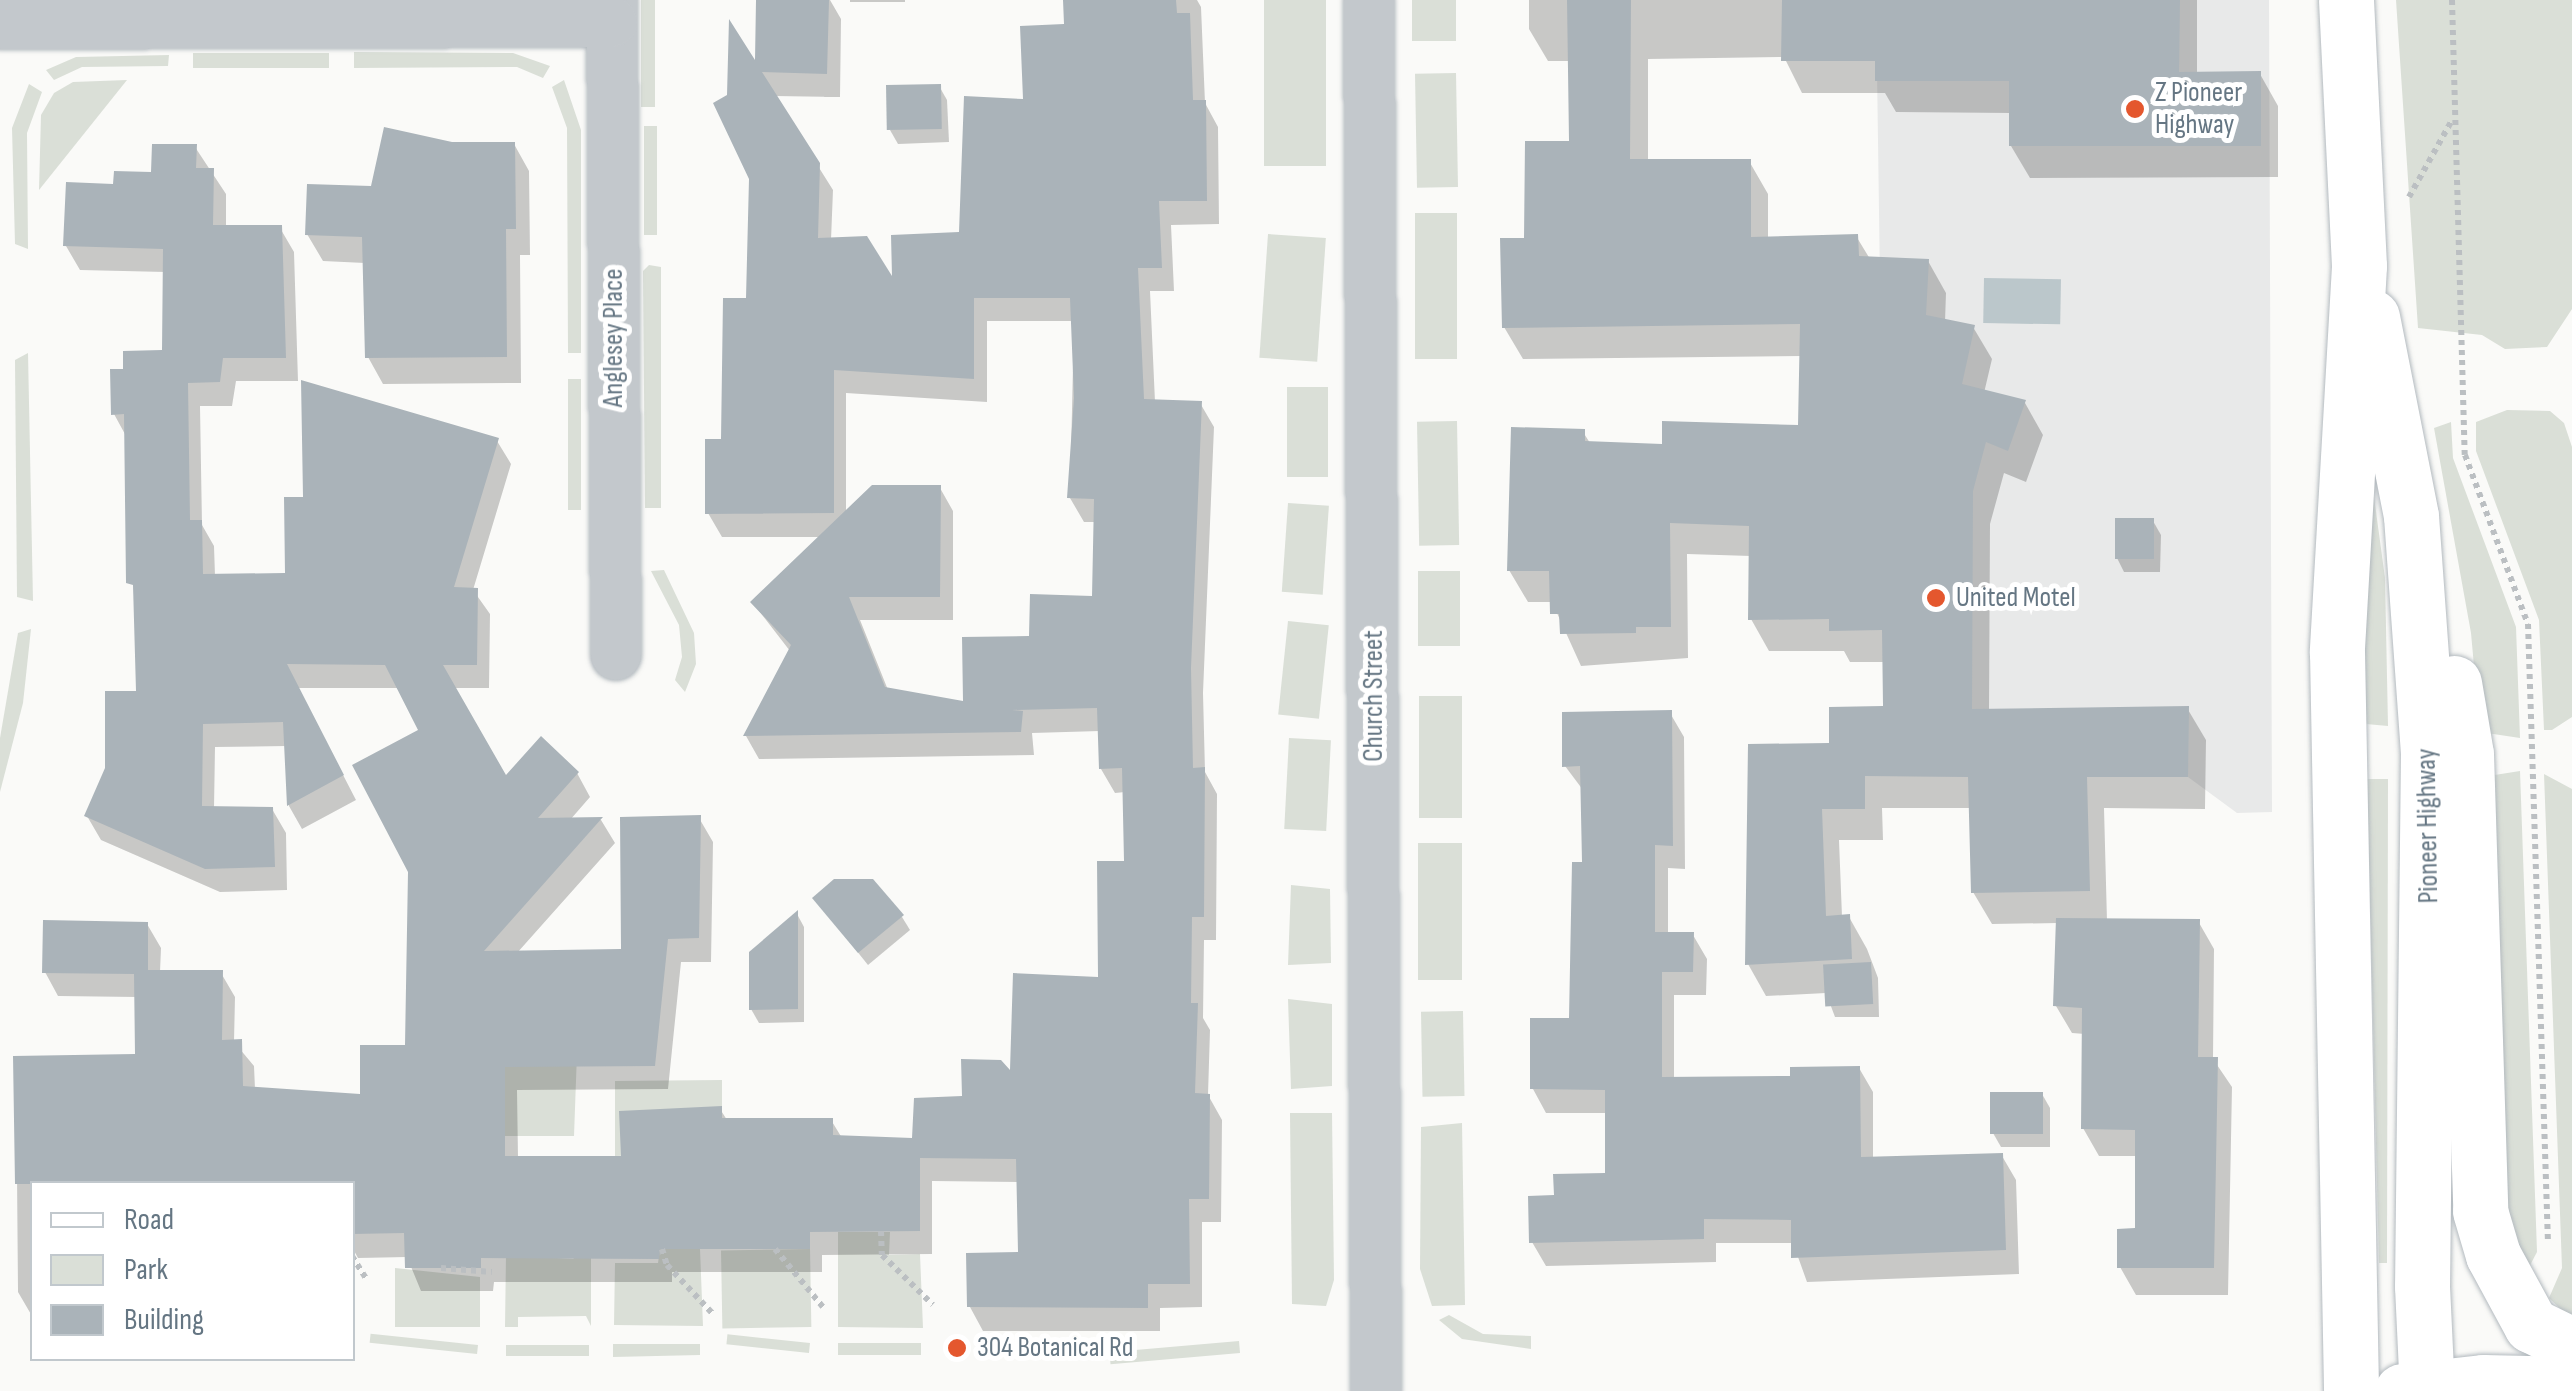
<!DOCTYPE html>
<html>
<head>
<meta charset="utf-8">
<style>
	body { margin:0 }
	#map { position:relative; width:2572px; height:1391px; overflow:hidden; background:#fafaf8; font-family:"Sofia Sans Condensed",sans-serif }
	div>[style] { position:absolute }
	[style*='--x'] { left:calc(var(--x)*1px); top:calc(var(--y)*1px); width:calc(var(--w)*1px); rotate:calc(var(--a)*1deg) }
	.built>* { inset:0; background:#e8e9e9 }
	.green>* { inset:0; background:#dadfd7; transform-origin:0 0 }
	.water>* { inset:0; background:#bbc7cb; transform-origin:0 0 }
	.shadow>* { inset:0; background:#0003; transform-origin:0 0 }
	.building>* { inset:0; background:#aab3b9; transform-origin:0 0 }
	.path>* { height:6px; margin-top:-3px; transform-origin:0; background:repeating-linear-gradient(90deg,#bbbfc2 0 5px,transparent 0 10px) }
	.roads { filter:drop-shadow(0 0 2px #b3babf) drop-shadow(0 0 2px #b3babf) }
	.street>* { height:50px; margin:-25px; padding:0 25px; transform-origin:25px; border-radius:25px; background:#c3c8cc }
	.secondary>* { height:55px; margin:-27.5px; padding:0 27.5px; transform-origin:27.5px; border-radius:27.5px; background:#fff }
	.dots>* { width:28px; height:28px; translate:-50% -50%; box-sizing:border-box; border:5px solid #fff; border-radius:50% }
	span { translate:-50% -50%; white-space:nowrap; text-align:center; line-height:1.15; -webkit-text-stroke:10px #fff; paint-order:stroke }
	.poi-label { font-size:28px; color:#657683 }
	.left { translate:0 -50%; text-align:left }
	.street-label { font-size:28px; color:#657683 }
	.legend { position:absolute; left:30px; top:1181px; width:325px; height:180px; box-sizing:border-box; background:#fff; border:2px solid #c1c8cd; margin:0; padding:12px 18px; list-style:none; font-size:30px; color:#657683 }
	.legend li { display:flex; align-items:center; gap:20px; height:50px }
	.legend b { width:50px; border:2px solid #c1c8cd }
</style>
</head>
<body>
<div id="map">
	<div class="built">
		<i style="clip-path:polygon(1876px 0,2269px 0,2272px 812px,2237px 813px,2188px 777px,1887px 776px)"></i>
	</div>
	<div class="green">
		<i style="left:641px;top:0;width:14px;height:107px"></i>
		<i style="left:1264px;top:0;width:62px;height:166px"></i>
		<i style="left:1412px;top:0;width:44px;height:41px"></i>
		<i style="clip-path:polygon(2396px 0,2572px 0,2572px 309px,2547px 347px,2505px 349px,2482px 335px,2418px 328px)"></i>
		<i style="clip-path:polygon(354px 52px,513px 53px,550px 66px,543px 78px,517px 67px,354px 68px)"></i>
		<i style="left:329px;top:53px;width:15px;height:136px;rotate:90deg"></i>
		<i style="clip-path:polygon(169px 55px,168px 66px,82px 67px,54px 80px,46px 70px,76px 57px)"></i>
		<i style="left:1456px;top:73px;width:114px;height:41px;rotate:89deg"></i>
		<i style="clip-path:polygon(127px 80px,39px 190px,41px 115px,54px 93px,73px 82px)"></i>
		<i style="clip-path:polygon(564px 80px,581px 130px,581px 353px,568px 353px,567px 128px,552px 87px)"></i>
		<i style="clip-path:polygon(29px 84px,42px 92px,27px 133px,28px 249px,15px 244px,12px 128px)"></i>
		<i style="left:644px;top:126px;width:13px;height:109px"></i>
		<i style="left:1457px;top:213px;width:146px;height:42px;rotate:90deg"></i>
		<i style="left:1268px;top:234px;width:58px;height:124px;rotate:4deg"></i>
		<i style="clip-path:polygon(649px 265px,661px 267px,661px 508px,645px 508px,643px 271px)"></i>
		<i style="clip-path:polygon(28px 353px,33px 601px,17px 597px,15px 360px)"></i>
		<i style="left:568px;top:379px;width:13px;height:131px"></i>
		<i style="left:1287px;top:387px;width:41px;height:90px"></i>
		<i style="clip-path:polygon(2507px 410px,2550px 411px,2564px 423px,2572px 447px,2572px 717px,2552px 730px,2544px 730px,2539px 620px,2476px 451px,2476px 422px)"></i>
		<i style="left:1457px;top:421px;width:124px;height:40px;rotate:89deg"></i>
		<i style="clip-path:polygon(2451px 422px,2453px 458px,2516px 627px,2520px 738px,2480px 732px,2471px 633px,2434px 428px)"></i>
		<i style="clip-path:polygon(2360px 477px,2368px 477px,2374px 497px,2385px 578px,2388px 726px,2366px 724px)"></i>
		<i style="left:1288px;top:503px;width:41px;height:89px;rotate:4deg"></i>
		<i style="clip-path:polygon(664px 570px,694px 633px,696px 664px,685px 692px,675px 680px,682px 657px,679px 625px,651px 571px)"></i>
		<i style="left:1418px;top:571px;width:42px;height:75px"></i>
		<i style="left:1288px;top:621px;width:41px;height:94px;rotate:6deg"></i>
		<i style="clip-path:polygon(31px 629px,23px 703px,0 792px,0 738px,18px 633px)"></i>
		<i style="left:1462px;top:696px;width:122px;height:43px;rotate:90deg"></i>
		<i style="left:1289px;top:738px;width:42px;height:91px;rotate:3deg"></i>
		<i style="clip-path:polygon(2520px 771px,2537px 1252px,2526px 1273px,2496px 1200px,2482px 777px)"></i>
		<i style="clip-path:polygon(2544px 774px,2572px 789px,2572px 1320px,2549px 1298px,2562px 1268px)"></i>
		<i style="clip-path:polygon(2367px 779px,2388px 779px,2387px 1263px,2379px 1263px)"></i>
		<i style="left:1462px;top:843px;width:137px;height:44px;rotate:90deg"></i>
		<i style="clip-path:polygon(1291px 885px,1330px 889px,1331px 963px,1288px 965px)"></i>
		<i style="clip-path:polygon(1288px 999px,1332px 1004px,1332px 1086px,1291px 1089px)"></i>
		<i style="left:1463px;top:1011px;width:85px;height:42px;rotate:89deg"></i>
		<i style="clip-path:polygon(505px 1013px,578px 1025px,574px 1136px,505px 1136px)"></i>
		<i style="clip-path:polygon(722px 1080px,722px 1106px,654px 1155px,615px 1156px,615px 1081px)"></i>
		<i style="clip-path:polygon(1290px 1113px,1332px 1113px,1334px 1280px,1326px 1306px,1292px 1304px)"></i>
		<i style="clip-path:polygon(1462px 1123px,1465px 1305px,1432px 1306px,1420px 1269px,1421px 1127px)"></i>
		<i style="clip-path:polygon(838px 1232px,890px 1232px,889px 1255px,920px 1254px,923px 1328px,838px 1327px)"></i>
		<i style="clip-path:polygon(591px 1246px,591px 1326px,586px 1316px,518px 1317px,518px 1327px,505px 1327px,506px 1255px,573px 1259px)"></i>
		<i style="clip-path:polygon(660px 1249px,700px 1249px,703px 1326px,614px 1325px,615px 1263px,658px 1263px)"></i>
		<i style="left:810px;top:1249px;width:78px;height:89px;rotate:89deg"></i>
		<i style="clip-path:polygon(395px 1268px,480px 1277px,480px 1327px,395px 1327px)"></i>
		<i style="clip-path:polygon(1449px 1315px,1483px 1334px,1531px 1336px,1531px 1349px,1462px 1339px,1439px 1320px)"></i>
		<i style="clip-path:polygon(1000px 1341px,1078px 1342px,1078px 1353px,1002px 1354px)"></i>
		<i style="left:1239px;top:1341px;width:12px;height:130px;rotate:85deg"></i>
		<i style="left:810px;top:1343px;width:10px;height:83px;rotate:96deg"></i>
		<i style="left:838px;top:1343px;width:83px;height:12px"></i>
		<i style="clip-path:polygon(613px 1344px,700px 1344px,700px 1355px,613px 1357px)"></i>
		<i style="left:478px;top:1345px;width:9px;height:108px;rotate:96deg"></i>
		<i style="left:589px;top:1345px;width:11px;height:83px;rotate:90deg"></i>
	</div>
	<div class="water">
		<i style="left:1984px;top:278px;width:77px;height:45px;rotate:1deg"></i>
	</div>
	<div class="shadow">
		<i style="clip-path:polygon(evenodd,758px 0,830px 0,841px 19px,840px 97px,774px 96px,833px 190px,831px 240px,895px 285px,962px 234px,1066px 27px,1066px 0,1197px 0,1201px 7px,1205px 103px,1218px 127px,1219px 224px,1171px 225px,1174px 291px,1150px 291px,1155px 402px,1200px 403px,1214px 427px,1203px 693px,1205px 772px,1217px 794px,1216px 940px,1204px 940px,1203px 1018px,1210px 1030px,1208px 1095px,1222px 1120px,1221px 1222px,1202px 1222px,1202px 1307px,1160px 1308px,1160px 1331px,983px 1331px,970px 1307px,1021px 1254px,1019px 1182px,932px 1181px,932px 1254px,822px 1255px,822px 1272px,672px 1272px,672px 1282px,494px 1282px,493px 1291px,421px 1291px,407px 1257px,358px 1258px,352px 1247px,352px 1184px,32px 1184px,32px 1316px,18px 1292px,16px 1058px,138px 1056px,137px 997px,58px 996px,45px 972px,147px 924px,161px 948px,160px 972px,221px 973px,235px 997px,234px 1042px,254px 1066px,255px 1089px,362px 1097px,407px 1047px,422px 731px,400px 688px,298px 688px,356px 800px,302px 829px,289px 806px,287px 746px,215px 747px,214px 809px,272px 809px,286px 833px,287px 890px,220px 892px,101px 840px,87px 816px,139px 694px,126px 436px,114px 414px,126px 371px,165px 352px,166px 272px,80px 270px,66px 246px,116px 186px,153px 175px,195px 147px,226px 194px,226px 227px,280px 228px,294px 252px,298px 381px,236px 381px,232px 406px,200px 406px,202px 525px,214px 546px,215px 576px,288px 576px,306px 499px,497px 441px,511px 464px,473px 590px,490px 614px,489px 688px,453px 688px,506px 780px,577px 773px,590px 797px,570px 820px,601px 820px,615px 843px,517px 953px,624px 952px,699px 818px,713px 842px,711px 962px,681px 962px,668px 1089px,517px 1090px,518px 1158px,624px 1159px,720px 1109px,727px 1120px,831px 1120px,842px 1138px,914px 1141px,964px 1098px,1013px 1076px,1100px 979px,1127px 863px,1125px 792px,1115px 793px,1101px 769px,1100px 731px,1032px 733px,1034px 755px,759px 759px,746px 736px,790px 651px,753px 603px,822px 537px,722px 537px,708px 513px,748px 300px,752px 179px,730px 96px,757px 69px,758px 0,987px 321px,1074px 321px,1070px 498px,1084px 522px,1096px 522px,1095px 599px,1032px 639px,966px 704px,888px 690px,860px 620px,953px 620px,953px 511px,940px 488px,846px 513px,846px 393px,987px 402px,987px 321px)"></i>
		<i style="left:850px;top:0;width:55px;height:2px"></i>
		<i style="clip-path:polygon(1529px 0,2197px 0,2197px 74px,2260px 74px,2278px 106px,2278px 177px,2030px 178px,2011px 146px,2011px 113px,1896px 112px,1885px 93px,1802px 93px,1784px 57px,1648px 59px,1648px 162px,1749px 161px,1768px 194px,1768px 239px,1856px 236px,1870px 259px,1928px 261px,1946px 293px,1945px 322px,1973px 327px,1992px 359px,1984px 393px,2025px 403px,2043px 435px,2026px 482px,2004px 473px,1990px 524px,1989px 711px,2187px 708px,2206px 740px,2205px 809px,2104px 808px,2107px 921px,2198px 921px,2214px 949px,2213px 1059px,2232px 1087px,2228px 1295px,2136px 1295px,2120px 1267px,2137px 1231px,2138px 1156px,2099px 1156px,2083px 1128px,2085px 1034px,2072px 1033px,2056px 1006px,2058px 923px,1992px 924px,1973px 892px,1971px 808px,1882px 808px,1883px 840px,1839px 840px,1842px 917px,1849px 917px,1867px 949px,1878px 978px,1879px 1017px,1835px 1017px,1826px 993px,1766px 996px,1748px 964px,1831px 745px,1886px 709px,1885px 662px,1850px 662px,1844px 651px,1769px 651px,1751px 619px,1751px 556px,1687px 554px,1688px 658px,1581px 666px,1552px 602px,1528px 602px,1509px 570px,1583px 432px,1590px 443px,1664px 446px,1800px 428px,1802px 356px,1523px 359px,1504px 327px,1527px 240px,1572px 144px,1570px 61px,1548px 61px,1529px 29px)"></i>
		<i style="clip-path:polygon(939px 86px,947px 100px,949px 142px,898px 144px,890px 130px)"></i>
		<i style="clip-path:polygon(452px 144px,514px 144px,529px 171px,530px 255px,520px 255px,521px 383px,383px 384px,368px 357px,365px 263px,323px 261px,307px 234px)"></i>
		<i style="clip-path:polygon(2153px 521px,2161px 535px,2160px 572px,2124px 572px,2117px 558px)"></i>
		<i style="clip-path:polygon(1670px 713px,1684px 737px,1685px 869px,1668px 868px,1668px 934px,1693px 935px,1707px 959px,1706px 995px,1674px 995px,1674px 1079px,1793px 1078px,1859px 1068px,1873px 1092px,1873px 1159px,2002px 1156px,2016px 1180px,2019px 1274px,1807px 1282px,1793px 1243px,1716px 1243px,1716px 1262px,1546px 1266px,1532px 1242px,1556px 1198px,1607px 1176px,1608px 1113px,1546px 1113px,1533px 1089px,1571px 1021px,1584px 864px,1583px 790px,1565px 766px)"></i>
		<i style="clip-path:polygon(815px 899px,902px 917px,910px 930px,868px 965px)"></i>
		<i style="clip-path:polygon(797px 914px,804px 927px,804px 1022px,759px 1023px,751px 1009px)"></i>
		<i style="clip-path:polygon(2042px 1094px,2050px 1108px,2050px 1147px,2001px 1147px,1993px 1133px)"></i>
	</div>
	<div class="building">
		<i style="clip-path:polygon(756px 0,829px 0,827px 74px,762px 72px,820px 163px,818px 238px,867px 236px,892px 276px,891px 235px,959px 232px,964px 96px,1023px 99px,1020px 26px,1064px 24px,1063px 0,1176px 0,1177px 13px,1190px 13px,1193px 100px,1206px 100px,1207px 201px,1159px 201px,1162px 268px,1138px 268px,1144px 399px,1202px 401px,1191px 668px,1193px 768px,1205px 767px,1204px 917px,1192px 917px,1191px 1003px,1198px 1003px,1195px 1093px,1210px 1094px,1209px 1199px,1189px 1199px,1190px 1284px,1148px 1284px,1148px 1308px,967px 1307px,966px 1253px,1018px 1252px,1016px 1159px,920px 1158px,920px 1231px,810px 1232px,810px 1249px,660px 1249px,659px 1259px,481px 1258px,481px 1268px,405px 1268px,404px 1233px,352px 1234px,352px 1184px,15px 1184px,13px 1056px,135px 1054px,134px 974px,42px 973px,43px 920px,148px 922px,148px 970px,223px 970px,222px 1040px,242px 1039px,243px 1086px,360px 1094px,360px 1045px,405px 1045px,408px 872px,352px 765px,418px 730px,385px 665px,287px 664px,344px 775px,287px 806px,283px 722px,203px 724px,202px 806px,273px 807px,275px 867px,205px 869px,84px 816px,105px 768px,105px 691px,136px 691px,133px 585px,126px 583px,124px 414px,111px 415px,110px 369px,123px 369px,123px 351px,162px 350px,163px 249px,63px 246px,66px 182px,113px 184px,114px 171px,151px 172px,152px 144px,197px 144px,196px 168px,214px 168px,213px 225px,282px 225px,286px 358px,223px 358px,220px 382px,188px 383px,190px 520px,202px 520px,203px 574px,285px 573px,284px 497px,303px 497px,301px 380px,499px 438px,454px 587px,478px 588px,477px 665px,443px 665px,506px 775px,541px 736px,579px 772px,538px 818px,603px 817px,484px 951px,621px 949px,620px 817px,701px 815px,699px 938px,668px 939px,655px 1066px,505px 1067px,505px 1156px,621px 1156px,619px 1111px,722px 1106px,722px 1118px,833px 1118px,833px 1135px,912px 1138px,914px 1098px,962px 1096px,961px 1059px,1001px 1060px,1010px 1070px,1013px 973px,1098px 977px,1097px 861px,1124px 861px,1122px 768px,1099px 769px,1097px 708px,1012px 710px,1023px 711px,1021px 732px,743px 736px,791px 645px,750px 602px,872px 485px,941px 485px,940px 597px,849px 597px,885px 687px,963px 701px,962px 637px,1029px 636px,1030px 594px,1092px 596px,1094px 499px,1067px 498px,1074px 398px,1070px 298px,974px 298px,974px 379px,834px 370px,834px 513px,705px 514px,705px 439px,721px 439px,723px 298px,746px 298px,749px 179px,713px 103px,727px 95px,729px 19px,755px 60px)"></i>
		<i style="clip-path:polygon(1567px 0,1631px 0,1630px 159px,1751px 159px,1751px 237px,1858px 234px,1859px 256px,1929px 259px,1926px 315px,1975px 325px,1962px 384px,2026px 400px,2008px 451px,1986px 442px,1973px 491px,1972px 709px,2189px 706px,2188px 777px,2087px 777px,2090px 891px,1971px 893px,1968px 777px,1865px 776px,1865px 809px,1822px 809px,1826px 916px,1850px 914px,1852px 959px,1745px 965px,1748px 744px,1829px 743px,1829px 707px,1883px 706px,1882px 630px,1829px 631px,1829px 619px,1748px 620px,1749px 526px,1670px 523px,1671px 627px,1636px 627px,1636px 633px,1560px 634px,1559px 614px,1550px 614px,1549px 571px,1507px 571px,1511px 427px,1585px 429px,1585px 441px,1662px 444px,1662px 421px,1798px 425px,1800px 324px,1502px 328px,1500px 238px,1524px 238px,1525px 141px,1569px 141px)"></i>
		<i style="clip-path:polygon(1782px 0,2180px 0,2179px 72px,2261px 71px,2261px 146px,2009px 146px,2009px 81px,1875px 81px,1875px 61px,1781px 61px)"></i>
		<i style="left:941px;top:84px;width:45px;height:55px;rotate:89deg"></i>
		<i style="clip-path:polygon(384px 127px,452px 142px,515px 142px,516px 229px,506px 229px,507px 357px,365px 358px,362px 237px,305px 235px,307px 184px,371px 186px)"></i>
		<i style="left:2115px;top:518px;width:39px;height:41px"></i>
		<i style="clip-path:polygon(1672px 710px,1673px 846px,1655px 845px,1655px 932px,1694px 932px,1693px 972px,1662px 972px,1662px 1077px,1790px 1076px,1790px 1067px,1860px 1066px,1861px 1157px,2003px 1153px,2006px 1250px,1791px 1258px,1791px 1220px,1704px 1219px,1704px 1239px,1529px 1243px,1528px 1196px,1554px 1195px,1553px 1174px,1605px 1173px,1605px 1090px,1530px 1089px,1530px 1018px,1569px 1018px,1572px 862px,1582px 862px,1580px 766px,1562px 767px,1562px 712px)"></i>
		<i style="clip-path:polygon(834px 879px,873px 879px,904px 915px,858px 953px,812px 898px)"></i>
		<i style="clip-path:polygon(798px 910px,798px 1009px,749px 1010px,749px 952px)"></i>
		<i style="clip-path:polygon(2056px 918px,2200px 919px,2198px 1057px,2218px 1057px,2214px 1268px,2117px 1268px,2117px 1229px,2135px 1228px,2135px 1130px,2081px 1129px,2082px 1008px,2053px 1006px)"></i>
		<i style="left:1871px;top:962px;width:42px;height:48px;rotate:87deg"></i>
		<i style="left:1990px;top:1092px;width:53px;height:42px"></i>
	</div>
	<div class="path">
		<i style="--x:2452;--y:0;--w:455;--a:88.4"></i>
		<i style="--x:2465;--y:455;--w:180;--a:69.6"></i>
		<i style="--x:2528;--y:624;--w:618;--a:88.15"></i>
		<i style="--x:2409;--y:197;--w:88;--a:-60.8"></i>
		<i style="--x:881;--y:1231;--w:24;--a:88"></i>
		<i style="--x:882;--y:1255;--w:71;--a:44.4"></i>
		<i style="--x:662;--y:1249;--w:17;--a:73"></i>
		<i style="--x:667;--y:1265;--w:66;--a:46.8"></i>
		<i style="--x:775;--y:1249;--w:75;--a:50.4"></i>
		<i style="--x:352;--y:1256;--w:28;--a:58"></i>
		<i style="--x:441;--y:1268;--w:51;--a:4.5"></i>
	</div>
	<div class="roads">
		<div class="street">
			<i style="--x:612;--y:0;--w:655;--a:89.65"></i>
			<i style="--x:1369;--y:0;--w:1391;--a:89.71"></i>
			<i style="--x:0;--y:24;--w:612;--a:-0.19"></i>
		</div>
		<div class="secondary">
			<i style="--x:2346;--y:0;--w:266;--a:87.2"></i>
			<i style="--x:2359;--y:266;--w:387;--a:93.3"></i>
			<i style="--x:2337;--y:652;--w:739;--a:88.91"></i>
			<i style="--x:2372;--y:317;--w:203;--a:78.9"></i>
			<i style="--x:2411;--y:516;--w:237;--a:85.9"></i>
			<i style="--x:2428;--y:752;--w:534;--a:90.64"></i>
			<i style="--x:2422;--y:1286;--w:105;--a:87.3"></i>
			<i style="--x:2454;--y:683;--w:72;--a:80.4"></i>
			<i style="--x:2466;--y:754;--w:457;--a:88.2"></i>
			<i style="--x:2480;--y:1211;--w:46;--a:73.5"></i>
			<i style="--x:2493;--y:1255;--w:80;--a:61.5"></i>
			<i style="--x:2531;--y:1325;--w:46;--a:26"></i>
			<i style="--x:2402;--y:1391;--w:81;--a:-6.3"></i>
			<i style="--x:2483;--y:1382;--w:89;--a:1.3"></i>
		</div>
	</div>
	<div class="dots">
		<i style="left:2135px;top:109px;background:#e4572e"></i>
		<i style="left:1936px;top:598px;background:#e4572e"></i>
		<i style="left:957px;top:1348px;background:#e4572e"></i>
	</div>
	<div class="poi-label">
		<span class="left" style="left:2155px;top:109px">Z Pioneer<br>Highway</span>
		<span class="left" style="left:1956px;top:598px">United Motel</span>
		<span class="left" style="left:977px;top:1348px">304 Botanical Rd</span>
	</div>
	<div class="street-label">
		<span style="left:614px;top:338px;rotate:-90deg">Anglesey Place</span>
		<span style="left:1374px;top:696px;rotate:-90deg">Church Street</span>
		<span style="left:2428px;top:826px;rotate:-91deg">Pioneer Highway</span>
	</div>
	<ul class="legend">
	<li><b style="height:12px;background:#fff"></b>Road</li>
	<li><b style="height:28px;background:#dadfd7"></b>Park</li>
	<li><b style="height:28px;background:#aab3b9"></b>Building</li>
	</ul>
</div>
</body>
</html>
